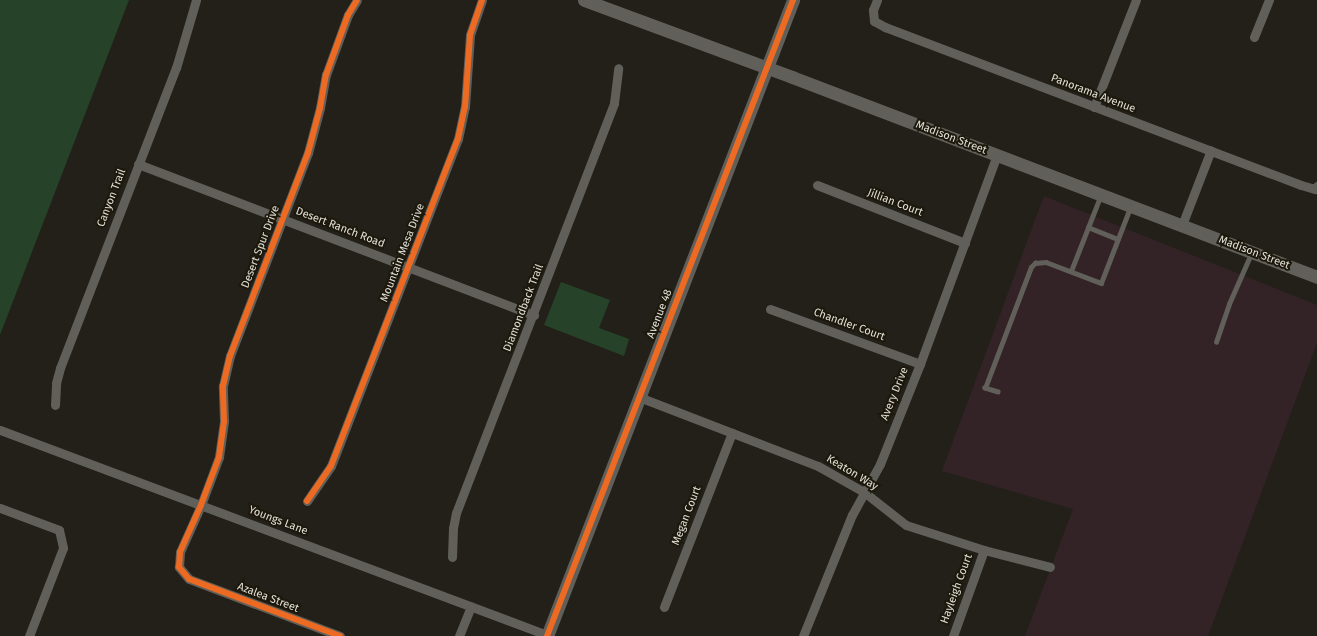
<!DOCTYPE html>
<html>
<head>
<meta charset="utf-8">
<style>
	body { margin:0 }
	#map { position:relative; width:1317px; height:636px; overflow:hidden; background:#222019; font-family:"Fira Sans",sans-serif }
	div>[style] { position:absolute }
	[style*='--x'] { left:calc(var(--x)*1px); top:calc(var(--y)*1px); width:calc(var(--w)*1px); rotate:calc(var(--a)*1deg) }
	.commercial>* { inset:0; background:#332327 }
	.green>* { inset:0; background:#264329 }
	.service>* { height:4.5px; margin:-2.25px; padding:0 2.25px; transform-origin:2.25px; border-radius:2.25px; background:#615f59 }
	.minor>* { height:9px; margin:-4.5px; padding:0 4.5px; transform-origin:4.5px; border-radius:4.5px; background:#615f59 }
	.secondary>* { height:13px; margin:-6.5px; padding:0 6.5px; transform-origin:6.5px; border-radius:6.5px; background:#615f59 }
	.cycleway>* { height:6px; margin:-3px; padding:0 3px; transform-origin:3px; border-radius:3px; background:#ed6a23 }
	span { translate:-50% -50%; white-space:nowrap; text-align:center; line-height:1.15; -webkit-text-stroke:4px #1d180c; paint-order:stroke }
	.street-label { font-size:11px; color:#e2dfd7 }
</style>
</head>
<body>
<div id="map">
	<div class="commercial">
		<i style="clip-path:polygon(1044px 196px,1317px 305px,1317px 343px,1208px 636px,1025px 636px,1073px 509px,942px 471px)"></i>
	</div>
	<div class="green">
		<i style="clip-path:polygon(0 0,129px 0,0 335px)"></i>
		<i style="clip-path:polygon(561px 282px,610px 300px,599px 328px,629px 339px,624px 356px,544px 325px)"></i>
	</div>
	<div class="service">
		<i style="--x:1088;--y:227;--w:32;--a:22"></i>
		<i style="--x:1071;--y:271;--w:79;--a:-68.6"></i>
		<i style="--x:1216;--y:342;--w:40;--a:-71.1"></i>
		<i style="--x:1229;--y:304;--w:55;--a:-66.3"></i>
		<i style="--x:998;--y:392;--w:14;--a:-163"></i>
		<i style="--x:985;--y:388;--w:129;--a:-69.2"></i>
		<i style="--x:1031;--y:267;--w:6;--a:-45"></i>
		<i style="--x:1035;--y:263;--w:11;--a:-5"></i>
		<i style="--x:1046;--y:262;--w:59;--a:20.9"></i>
		<i style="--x:1101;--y:283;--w:80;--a:-68.9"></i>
	</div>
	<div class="minor">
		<i style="--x:877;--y:0;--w:11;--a:112"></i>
		<i style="--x:873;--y:10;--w:11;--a:85"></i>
		<i style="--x:874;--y:21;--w:13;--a:29"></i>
		<i style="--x:885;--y:27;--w:445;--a:20.8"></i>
		<i style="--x:1301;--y:185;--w:15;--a:16"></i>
		<i style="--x:1315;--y:189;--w:4;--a:-56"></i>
		<i style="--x:1254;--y:37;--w:40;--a:-68"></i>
		<i style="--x:1094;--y:107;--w:115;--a:-68.6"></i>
		<i style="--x:138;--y:164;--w:424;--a:20.9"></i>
		<i style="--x:817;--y:185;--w:159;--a:21.4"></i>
		<i style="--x:1182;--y:225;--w:80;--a:-68.9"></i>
		<i style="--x:770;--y:309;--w:160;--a:20.1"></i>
		<i style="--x:639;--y:397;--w:192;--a:21.1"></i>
		<i style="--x:818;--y:466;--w:53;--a:29.5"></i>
		<i style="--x:864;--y:492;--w:53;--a:38.2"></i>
		<i style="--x:906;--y:525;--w:82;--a:17.8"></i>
		<i style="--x:984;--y:550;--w:68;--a:14.4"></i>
		<i style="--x:55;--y:405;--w:22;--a:-87"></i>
		<i style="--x:56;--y:383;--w:16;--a:-75"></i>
		<i style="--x:60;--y:368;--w:322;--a:-68.9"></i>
		<i style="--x:176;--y:68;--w:71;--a:-73.6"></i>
		<i style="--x:0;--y:430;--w:584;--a:20.54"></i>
		<i style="--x:307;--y:501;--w:42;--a:-55.6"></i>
		<i style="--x:331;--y:466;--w:351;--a:-68.8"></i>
		<i style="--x:458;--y:139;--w:33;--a:-78"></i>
		<i style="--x:465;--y:107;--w:72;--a:-86"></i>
		<i style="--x:470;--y:35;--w:37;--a:-71"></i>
		<i style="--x:0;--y:508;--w:63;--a:20.4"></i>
		<i style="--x:59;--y:530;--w:18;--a:77"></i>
		<i style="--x:63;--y:548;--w:94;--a:111.1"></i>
		<i style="--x:452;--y:557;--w:29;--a:-88"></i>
		<i style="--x:453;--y:528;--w:15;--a:-79"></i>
		<i style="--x:456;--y:513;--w:439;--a:-68.9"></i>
		<i style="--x:614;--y:103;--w:35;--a:-83"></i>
		<i style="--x:664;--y:607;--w:187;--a:-68.7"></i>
		<i style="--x:340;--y:636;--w:161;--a:-159.3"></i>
		<i style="--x:189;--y:579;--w:16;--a:-130"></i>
		<i style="--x:179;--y:567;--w:15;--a:-86"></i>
		<i style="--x:180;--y:552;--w:51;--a:-65.9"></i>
		<i style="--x:201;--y:505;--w:51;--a:-69.4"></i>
		<i style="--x:219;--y:457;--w:36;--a:-82"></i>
		<i style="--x:224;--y:421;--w:35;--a:-92"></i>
		<i style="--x:223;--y:386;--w:31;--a:-77"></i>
		<i style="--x:230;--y:356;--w:217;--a:-69"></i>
		<i style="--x:308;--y:153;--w:47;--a:-75.1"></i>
		<i style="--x:320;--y:108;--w:34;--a:-80"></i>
		<i style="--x:326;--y:75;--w:64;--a:-69.9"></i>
		<i style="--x:348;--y:15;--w:17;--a:-59"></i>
		<i style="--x:459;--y:636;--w:32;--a:-68"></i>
		<i style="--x:803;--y:636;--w:131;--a:-68"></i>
		<i style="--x:852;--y:515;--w:58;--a:-61.2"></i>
		<i style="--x:880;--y:464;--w:108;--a:-68.2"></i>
		<i style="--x:920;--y:364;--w:223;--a:-69.8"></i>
		<i style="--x:953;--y:636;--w:91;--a:-70.2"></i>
	</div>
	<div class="secondary">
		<i style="--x:584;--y:0;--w:222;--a:20.3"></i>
		<i style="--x:792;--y:77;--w:562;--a:20.85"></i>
		<i style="--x:547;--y:636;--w:682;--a:-68.85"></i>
	</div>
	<div class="cycleway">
		<i style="--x:307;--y:501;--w:42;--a:-55.6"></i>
		<i style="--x:331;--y:466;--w:351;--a:-68.8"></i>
		<i style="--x:458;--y:139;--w:33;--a:-78"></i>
		<i style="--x:465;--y:107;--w:72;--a:-86"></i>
		<i style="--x:470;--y:35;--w:37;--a:-71"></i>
		<i style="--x:340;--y:636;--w:161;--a:-159.3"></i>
		<i style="--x:189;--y:579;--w:16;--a:-130"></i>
		<i style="--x:179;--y:567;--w:15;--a:-86"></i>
		<i style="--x:180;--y:552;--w:51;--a:-65.9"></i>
		<i style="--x:201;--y:505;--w:51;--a:-69.4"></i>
		<i style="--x:219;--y:457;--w:36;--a:-82"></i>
		<i style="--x:224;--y:421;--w:35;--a:-92"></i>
		<i style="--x:223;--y:386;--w:31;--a:-77"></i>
		<i style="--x:230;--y:356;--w:217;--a:-69"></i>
		<i style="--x:308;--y:153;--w:47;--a:-75.1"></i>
		<i style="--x:320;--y:108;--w:34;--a:-80"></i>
		<i style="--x:326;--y:75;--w:64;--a:-69.9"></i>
		<i style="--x:348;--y:15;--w:17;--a:-59"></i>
		<i style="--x:547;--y:636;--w:682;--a:-68.85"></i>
	</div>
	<div class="street-label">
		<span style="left:1093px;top:94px;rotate:21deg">Panorama Avenue</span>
		<span style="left:951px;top:138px;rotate:21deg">Madison Street</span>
		<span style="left:112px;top:198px;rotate:-69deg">Canyon Trail</span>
		<span style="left:895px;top:203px;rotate:21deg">Jillian Court</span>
		<span style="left:340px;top:228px;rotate:21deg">Desert Ranch Road</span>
		<span style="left:261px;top:247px;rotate:-69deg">Desert Spur Drive</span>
		<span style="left:403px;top:253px;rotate:-69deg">Mountain Mesa Drive</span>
		<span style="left:1254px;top:253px;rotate:21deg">Madison Street</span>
		<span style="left:524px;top:308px;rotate:-69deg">Diamondback Trail</span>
		<span style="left:660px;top:314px;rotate:-69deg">Avenue 48</span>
		<span style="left:849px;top:325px;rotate:20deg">Chandler Court</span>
		<span style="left:895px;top:394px;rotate:-68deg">Avery Drive</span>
		<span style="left:852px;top:473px;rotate:31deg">Keaton Way</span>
		<span style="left:687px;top:516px;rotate:-69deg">Megan Court</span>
		<span style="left:278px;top:521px;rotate:21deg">Youngs Lane</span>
		<span style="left:957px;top:589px;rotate:-70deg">Hayleigh Court</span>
		<span style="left:268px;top:598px;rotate:21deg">Azalea Street</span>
	</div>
</div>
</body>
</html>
